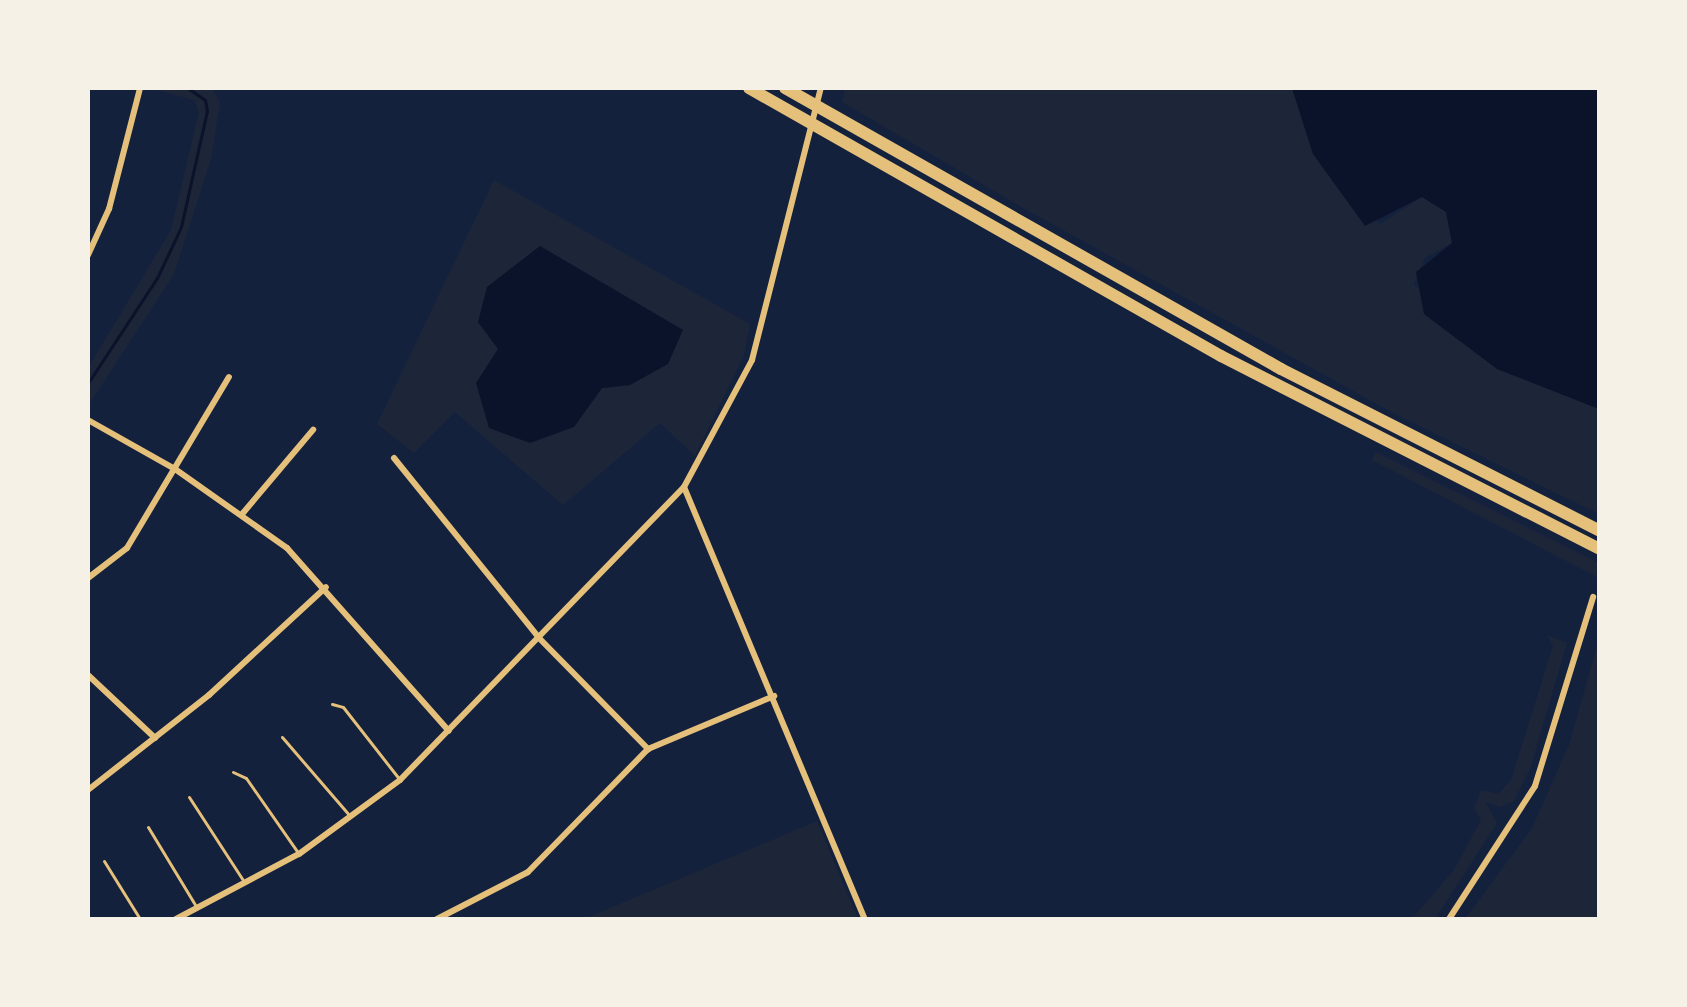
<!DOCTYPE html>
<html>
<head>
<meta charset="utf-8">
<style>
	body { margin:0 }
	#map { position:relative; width:1687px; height:1007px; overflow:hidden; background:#14213d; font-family:"Work Sans",sans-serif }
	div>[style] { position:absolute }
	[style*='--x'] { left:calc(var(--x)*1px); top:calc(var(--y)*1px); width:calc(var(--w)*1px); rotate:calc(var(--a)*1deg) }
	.green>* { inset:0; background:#1d2539 }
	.water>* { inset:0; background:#0b132b }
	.stream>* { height:3px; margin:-1.5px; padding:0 1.5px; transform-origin:1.5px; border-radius:1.5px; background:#0b132b }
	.service>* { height:3px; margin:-1.5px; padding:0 1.5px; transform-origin:1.5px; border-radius:1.5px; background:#e5c07b }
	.minor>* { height:6px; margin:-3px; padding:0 3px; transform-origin:3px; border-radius:3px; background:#e5c07b }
	.motorway>* { height:12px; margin:-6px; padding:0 6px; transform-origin:6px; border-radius:6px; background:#e5c07b }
	span { translate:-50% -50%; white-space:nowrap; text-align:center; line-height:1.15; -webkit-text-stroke:8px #f6f1e7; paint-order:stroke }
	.frame { position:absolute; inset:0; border:90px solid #f6f1e7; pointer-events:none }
</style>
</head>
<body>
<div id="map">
	<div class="green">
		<i style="clip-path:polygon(149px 88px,212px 88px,220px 103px,211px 159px,174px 274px,88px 406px,88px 368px,171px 230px,199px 112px,194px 100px)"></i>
		<i style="clip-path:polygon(845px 88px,1292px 88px,1313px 154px,1380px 224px,1422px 197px,1446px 212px,1452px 243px,1425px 258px,1414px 284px,1497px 369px,1599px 409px,1599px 514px,1395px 414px,1025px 209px,842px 102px)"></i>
		<i style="clip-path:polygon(evenodd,494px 180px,750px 324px,744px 355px,695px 456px,660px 423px,563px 505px,455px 412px,414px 453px,377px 424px,494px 180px,540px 246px,683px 330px,630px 385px,602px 388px,574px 427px,477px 383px,498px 349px,487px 288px,540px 246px)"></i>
		<i style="clip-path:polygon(1376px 452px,1599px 563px,1599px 578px,1372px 460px)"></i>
		<i style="clip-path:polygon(1547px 635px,1567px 643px,1530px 769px,1514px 801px,1500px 807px,1485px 801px,1497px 823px,1435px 919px,1412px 919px,1454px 870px,1481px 820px,1474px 808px,1481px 790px,1498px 794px,1511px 780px,1553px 646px)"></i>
		<i style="clip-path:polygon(1599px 639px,1599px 919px,1465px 919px,1532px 828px,1569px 745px)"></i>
		<i style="clip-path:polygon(817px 821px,858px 919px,584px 919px)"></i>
	</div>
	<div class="water">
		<i style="clip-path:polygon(1292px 88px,1599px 88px,1599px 409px,1497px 369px,1424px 314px,1416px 272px,1452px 243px,1446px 212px,1422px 197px,1365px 226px,1313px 154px)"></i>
		<i style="clip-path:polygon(540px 246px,683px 330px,668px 364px,630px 385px,602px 388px,574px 427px,530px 443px,489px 428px,476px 383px,498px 349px,478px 322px,487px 287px)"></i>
	</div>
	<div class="stream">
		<i style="--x:88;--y:383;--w:126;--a:-56.7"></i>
		<i style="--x:157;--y:278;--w:56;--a:-64.8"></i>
		<i style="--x:181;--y:227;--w:119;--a:-77.4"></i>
		<i style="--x:207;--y:111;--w:11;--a:-100"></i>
		<i style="--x:205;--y:100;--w:21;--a:-145"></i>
	</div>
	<div class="service">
		<i style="--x:332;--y:704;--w:11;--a:15"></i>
		<i style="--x:343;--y:707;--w:93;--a:52"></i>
		<i style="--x:282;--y:737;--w:103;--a:49.3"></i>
		<i style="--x:233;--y:772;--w:14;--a:25"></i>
		<i style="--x:246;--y:778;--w:93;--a:55.1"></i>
		<i style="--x:189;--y:797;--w:99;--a:57"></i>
		<i style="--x:148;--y:827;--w:95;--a:58.8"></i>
		<i style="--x:104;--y:861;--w:68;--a:58.2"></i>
	</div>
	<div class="minor">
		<i style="--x:88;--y:255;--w:51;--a:-65.5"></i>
		<i style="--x:109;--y:209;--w:125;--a:-75.6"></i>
		<i style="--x:88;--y:420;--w:100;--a:29.4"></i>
		<i style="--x:175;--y:469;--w:137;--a:35.2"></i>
		<i style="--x:287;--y:548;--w:244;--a:48.5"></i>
		<i style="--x:394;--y:458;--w:231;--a:51.1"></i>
		<i style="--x:539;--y:638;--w:156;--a:45.5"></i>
		<i style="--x:684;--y:487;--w:468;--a:67.3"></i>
		<i style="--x:243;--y:513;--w:109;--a:-49.9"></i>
		<i style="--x:88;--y:578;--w:49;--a:-37.6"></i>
		<i style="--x:127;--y:548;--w:199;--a:-59.2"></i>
		<i style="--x:88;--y:675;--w:92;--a:43.2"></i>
		<i style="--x:88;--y:790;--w:154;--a:-38.1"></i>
		<i style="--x:209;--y:695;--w:159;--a:-42.7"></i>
		<i style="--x:176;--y:919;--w:139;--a:-27.9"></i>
		<i style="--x:299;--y:854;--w:125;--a:-36.2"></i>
		<i style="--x:400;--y:780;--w:408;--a:-45.9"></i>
		<i style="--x:684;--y:487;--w:144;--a:-61.8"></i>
		<i style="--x:752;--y:360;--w:281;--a:-75.8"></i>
		<i style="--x:437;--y:919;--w:102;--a:-27.3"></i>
		<i style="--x:528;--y:872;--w:172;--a:-45.7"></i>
		<i style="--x:648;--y:749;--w:137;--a:-22.8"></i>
		<i style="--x:1449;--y:919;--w:158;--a:-57.1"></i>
		<i style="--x:1535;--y:786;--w:198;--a:-72.9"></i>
	</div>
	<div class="motorway">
		<i style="--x:749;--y:88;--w:543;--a:29.59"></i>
		<i style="--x:1221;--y:356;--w:424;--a:27"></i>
		<i style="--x:785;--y:88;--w:570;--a:29.53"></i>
		<i style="--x:1281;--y:369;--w:356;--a:26.9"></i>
	</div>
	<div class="frame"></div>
</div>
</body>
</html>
